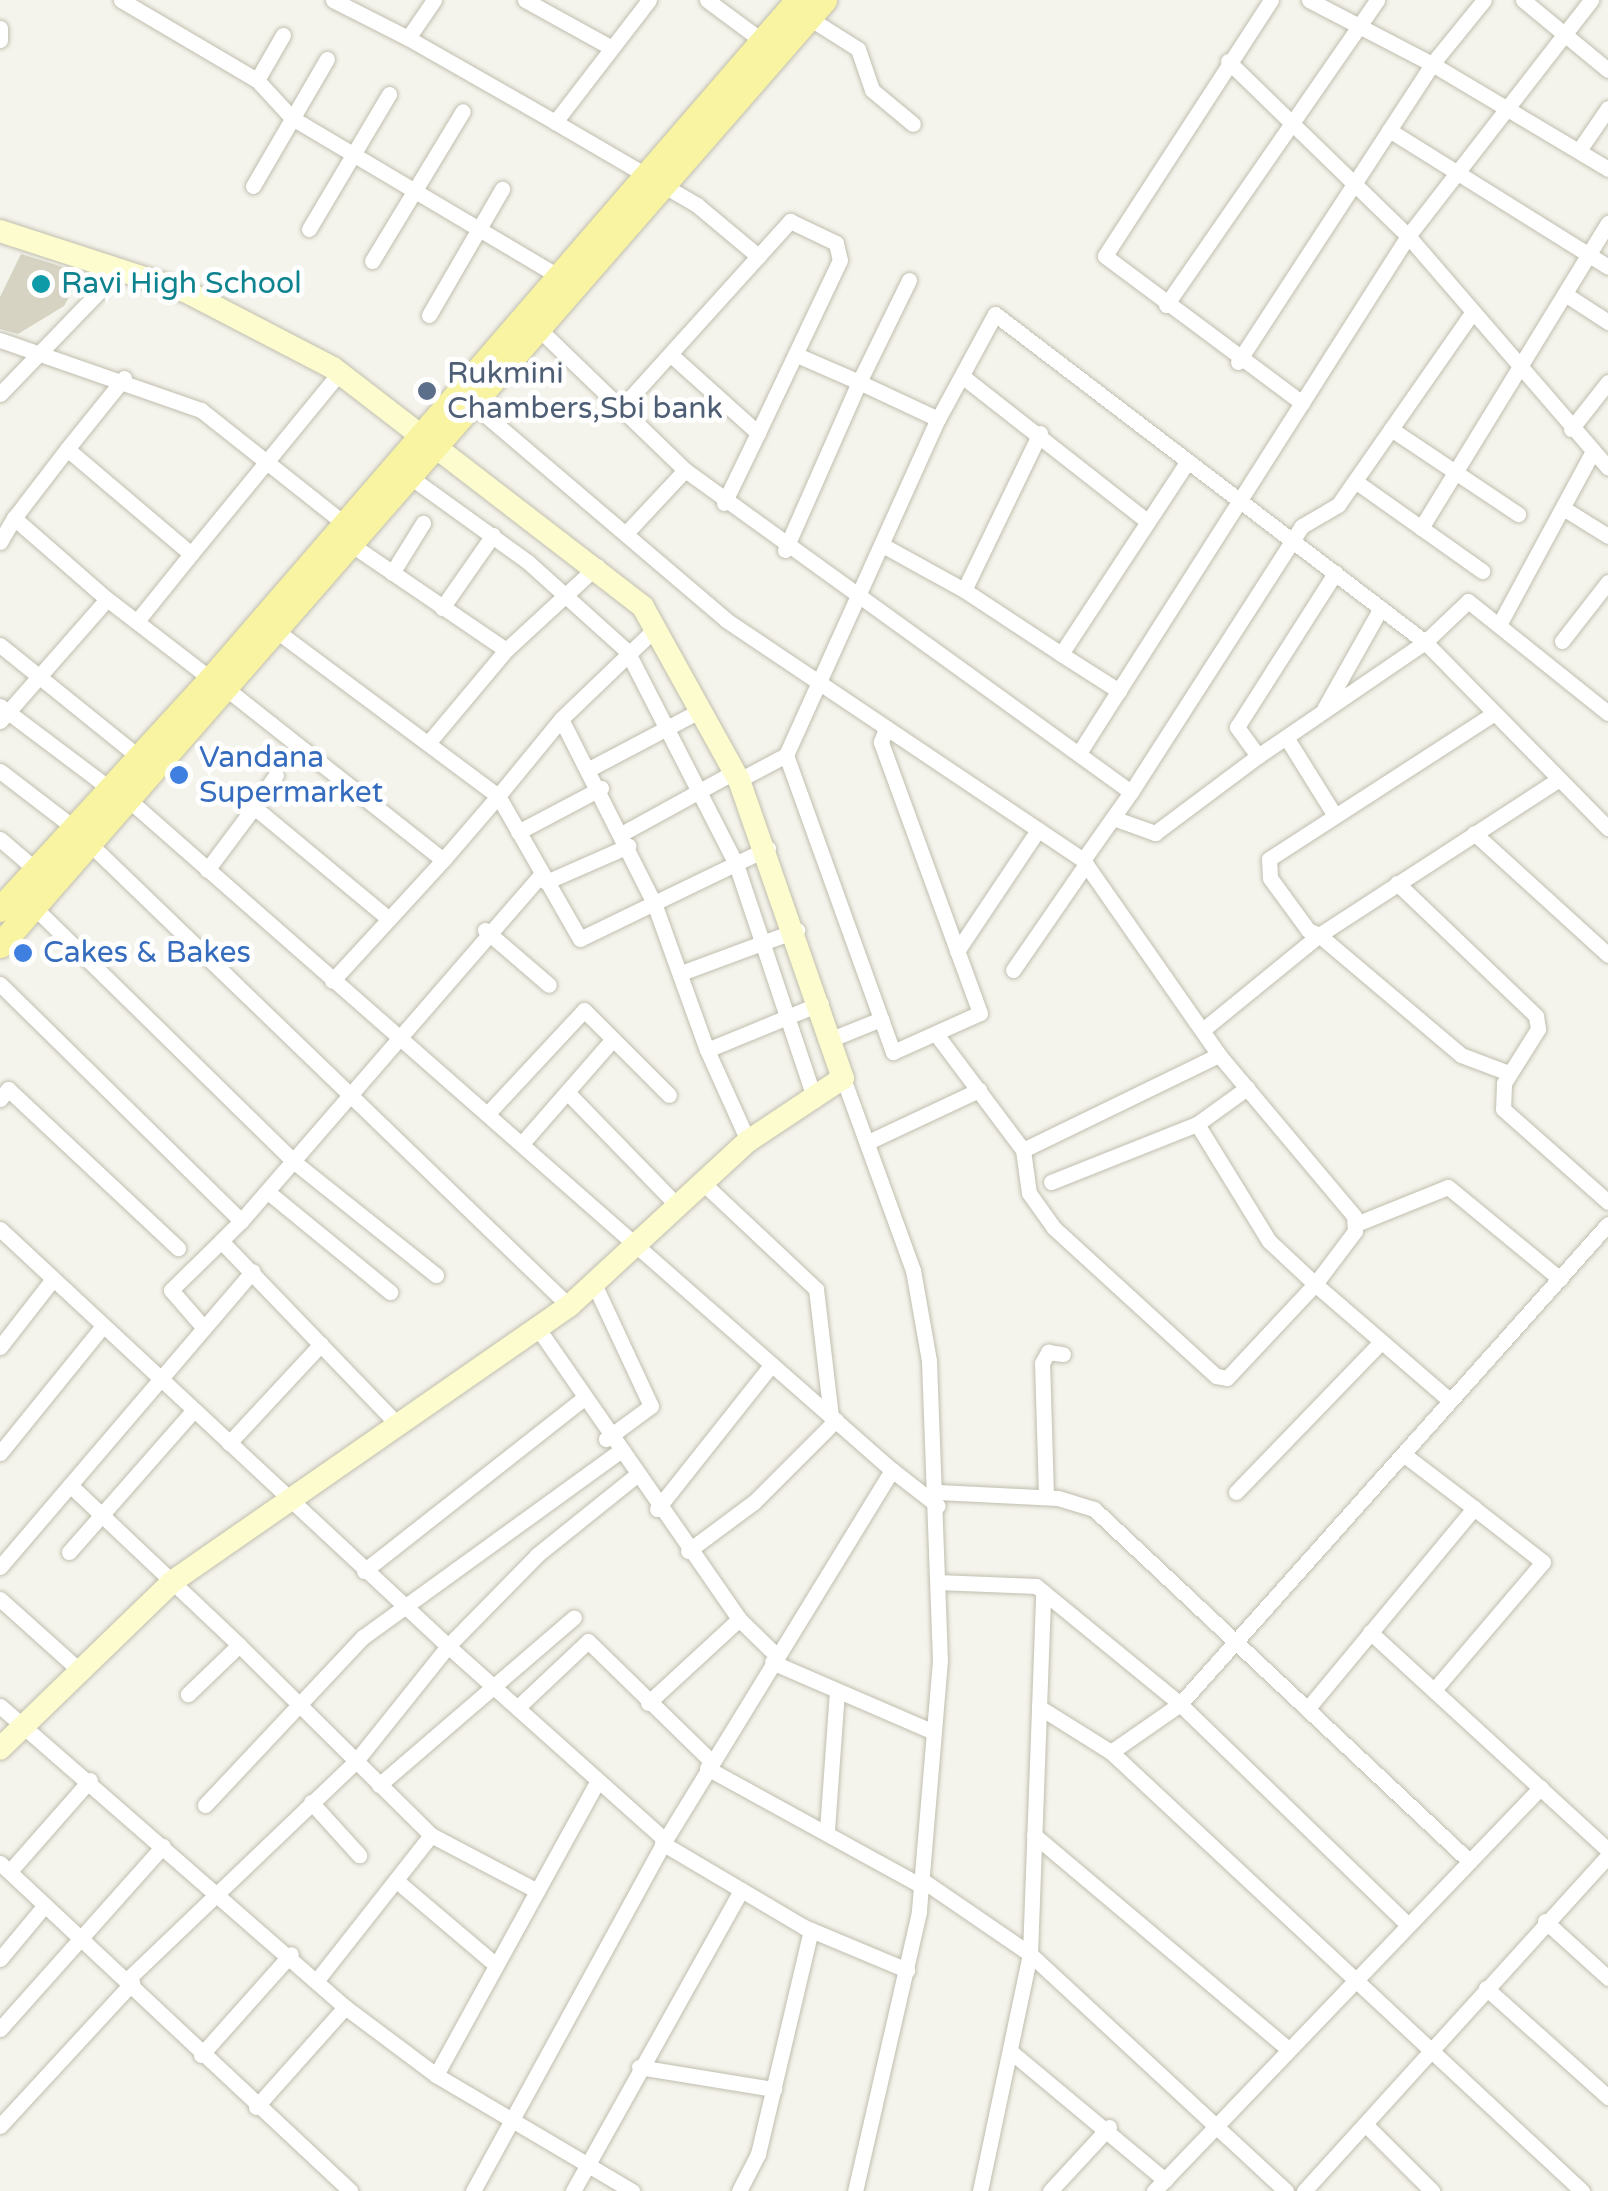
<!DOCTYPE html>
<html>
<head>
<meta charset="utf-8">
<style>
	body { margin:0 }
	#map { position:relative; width:1608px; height:2191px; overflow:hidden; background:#f5f4ec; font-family:"Varela Round",sans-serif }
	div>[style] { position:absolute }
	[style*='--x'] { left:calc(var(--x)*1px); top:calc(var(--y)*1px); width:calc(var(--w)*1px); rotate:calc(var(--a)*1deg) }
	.building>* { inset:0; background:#d6d3c2 }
	.roads { filter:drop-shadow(0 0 2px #c0beaf) drop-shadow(0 0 2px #c0beaf) }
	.street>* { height:15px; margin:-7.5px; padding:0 7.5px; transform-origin:7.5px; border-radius:7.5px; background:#fff }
	.secondary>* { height:22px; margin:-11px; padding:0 11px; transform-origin:11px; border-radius:11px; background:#fcfccf }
	.primary>* { height:25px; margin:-12.5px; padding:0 12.5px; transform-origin:12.5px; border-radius:12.5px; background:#f9f4a1 }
	.dots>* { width:28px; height:28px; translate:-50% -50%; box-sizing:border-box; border:5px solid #fff; border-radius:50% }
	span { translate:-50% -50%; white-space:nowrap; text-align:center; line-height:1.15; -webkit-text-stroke:10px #fff; paint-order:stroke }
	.culture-label { font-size:30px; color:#0d838f }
	.left { translate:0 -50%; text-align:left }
	.service-label { font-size:30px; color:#4e5e75 }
	.shop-label { font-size:30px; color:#366cbe }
</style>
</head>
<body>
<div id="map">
	<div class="building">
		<i style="clip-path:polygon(21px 254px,82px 273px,64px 306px,18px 334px,0 329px,0 297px)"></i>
	</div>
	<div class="roads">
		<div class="street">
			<i style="--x:121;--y:0;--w:158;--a:30.5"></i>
			<i style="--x:257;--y:80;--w:52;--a:47.4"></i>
			<i style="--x:292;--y:118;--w:309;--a:30.7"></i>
			<i style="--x:333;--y:0;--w:84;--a:26.9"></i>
			<i style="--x:434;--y:0;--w:46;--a:124.4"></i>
			<i style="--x:408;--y:38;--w:169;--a:29.7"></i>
			<i style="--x:525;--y:0;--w:99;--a:28.9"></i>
			<i style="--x:649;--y:0;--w:154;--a:127.6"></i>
			<i style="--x:555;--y:122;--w:164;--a:30.3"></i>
			<i style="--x:697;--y:205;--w:80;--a:39.9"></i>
			<i style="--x:707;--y:0;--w:67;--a:36.5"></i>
			<i style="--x:1271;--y:0;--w:305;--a:123"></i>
			<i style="--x:1105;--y:256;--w:246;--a:36.7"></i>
			<i style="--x:1309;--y:0;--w:139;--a:27.5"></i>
			<i style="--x:1432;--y:64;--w:82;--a:-50.9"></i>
			<i style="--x:1523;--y:0;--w:110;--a:39.5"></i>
			<i style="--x:809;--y:18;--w:58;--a:32.3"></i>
			<i style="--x:858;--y:49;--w:43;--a:71.1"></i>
			<i style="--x:872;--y:90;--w:53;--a:39.7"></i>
			<i style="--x:0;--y:28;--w:12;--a:90"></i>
			<i style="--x:1228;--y:61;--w:251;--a:44.2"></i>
			<i style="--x:1408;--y:236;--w:306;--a:49.2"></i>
			<i style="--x:257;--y:80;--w:52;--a:-60"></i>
			<i style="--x:1389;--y:130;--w:258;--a:32"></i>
			<i style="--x:1582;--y:146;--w:46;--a:-55.6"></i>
			<i style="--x:253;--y:186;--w:147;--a:-59.8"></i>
			<i style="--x:309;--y:229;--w:157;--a:-59.3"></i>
			<i style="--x:372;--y:261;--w:175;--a:-58.8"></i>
			<i style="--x:909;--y:280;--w:114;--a:116.1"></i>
			<i style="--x:859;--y:382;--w:87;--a:25.1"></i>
			<i style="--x:938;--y:419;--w:119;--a:-61.5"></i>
			<i style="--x:995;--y:314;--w:541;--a:37.34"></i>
			<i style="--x:1425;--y:642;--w:59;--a:-43.6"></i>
			<i style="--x:1468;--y:601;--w:179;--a:38.7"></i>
			<i style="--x:1568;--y:296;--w:48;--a:33"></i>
			<i style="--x:1166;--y:305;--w:371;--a:-55.3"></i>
			<i style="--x:429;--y:315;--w:146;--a:-59.9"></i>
			<i style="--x:541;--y:331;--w:200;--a:44"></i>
			<i style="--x:685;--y:470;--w:86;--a:133.1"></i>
			<i style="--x:0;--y:340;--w:213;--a:19.2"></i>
			<i style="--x:201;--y:410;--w:184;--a:38.4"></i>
			<i style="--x:1238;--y:362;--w:356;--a:-56.9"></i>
			<i style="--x:1432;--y:64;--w:205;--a:30.8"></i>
			<i style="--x:962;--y:376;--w:236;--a:38.1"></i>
			<i style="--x:0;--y:394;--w:168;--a:-46"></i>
			<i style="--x:476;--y:407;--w:328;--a:40.4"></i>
			<i style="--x:726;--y:620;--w:430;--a:33.9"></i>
			<i style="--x:1083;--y:860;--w:238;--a:55.1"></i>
			<i style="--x:1219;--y:1055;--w:210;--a:50"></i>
			<i style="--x:1354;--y:1216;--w:15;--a:86"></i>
			<i style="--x:1355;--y:1231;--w:66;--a:127"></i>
			<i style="--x:1315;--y:1284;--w:63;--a:-136.9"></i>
			<i style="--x:1269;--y:1241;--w:137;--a:-121.6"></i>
			<i style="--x:622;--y:407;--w:251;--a:-47.9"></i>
			<i style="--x:790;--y:221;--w:51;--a:25.6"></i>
			<i style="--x:836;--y:243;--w:17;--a:77"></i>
			<i style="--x:840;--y:260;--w:191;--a:115.4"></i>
			<i style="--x:758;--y:433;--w:118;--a:-138.1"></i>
			<i style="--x:1391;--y:429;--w:153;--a:33.8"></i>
			<i style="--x:1571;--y:429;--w:60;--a:-51.8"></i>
			<i style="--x:1040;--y:433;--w:174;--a:115.8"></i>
			<i style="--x:964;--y:590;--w:116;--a:33.4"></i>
			<i style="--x:1061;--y:654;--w:230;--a:-56.7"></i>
			<i style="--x:67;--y:449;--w:91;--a:-51.2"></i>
			<i style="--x:685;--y:470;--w:550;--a:35.83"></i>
			<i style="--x:1131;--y:792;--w:83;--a:125.2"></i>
			<i style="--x:406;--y:474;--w:150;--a:35.8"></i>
			<i style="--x:528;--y:562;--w:133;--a:42"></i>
			<i style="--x:627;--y:651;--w:239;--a:62.9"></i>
			<i style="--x:736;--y:864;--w:249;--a:71.5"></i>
			<i style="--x:1355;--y:481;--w:156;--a:35.3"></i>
			<i style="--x:724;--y:503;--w:78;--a:-64.1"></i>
			<i style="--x:1563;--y:508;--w:53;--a:31.9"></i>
			<i style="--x:1421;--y:528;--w:358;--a:-58.5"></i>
			<i style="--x:0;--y:542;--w:28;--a:-60"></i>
			<i style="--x:352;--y:545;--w:186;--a:34.3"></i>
			<i style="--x:886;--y:547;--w:89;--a:28.9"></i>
			<i style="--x:785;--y:550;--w:184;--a:-66.2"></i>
			<i style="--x:859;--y:382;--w:68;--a:-156.5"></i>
			<i style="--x:191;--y:554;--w:235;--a:-50.7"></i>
			<i style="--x:392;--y:573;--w:59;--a:-58.2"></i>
			<i style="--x:442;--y:608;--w:89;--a:-55.1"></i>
			<i style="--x:137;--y:621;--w:86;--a:-51.1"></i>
			<i style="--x:191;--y:554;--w:162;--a:-139.7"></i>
			<i style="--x:67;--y:449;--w:87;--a:127.5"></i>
			<i style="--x:14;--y:518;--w:123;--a:41.1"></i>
			<i style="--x:107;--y:599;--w:131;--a:37.6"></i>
			<i style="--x:1500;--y:623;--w:193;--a:-61.6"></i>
			<i style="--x:1562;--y:641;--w:75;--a:-52.1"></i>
			<i style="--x:0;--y:645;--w:179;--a:38.9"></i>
			<i style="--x:1061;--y:654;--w:69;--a:32.5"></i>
			<i style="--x:228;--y:690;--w:274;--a:38.3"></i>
			<i style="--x:443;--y:860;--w:84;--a:-49.3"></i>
			<i style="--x:498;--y:796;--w:274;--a:-143.3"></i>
			<i style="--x:0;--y:706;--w:141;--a:37"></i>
			<i style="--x:1324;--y:709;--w:116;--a:-60.6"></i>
			<i style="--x:1493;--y:714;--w:267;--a:147.1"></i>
			<i style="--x:1269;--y:859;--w:19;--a:87"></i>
			<i style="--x:1270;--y:878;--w:64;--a:53.8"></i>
			<i style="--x:1308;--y:930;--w:12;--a:24"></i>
			<i style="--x:1319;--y:935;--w:283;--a:-33"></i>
			<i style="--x:561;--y:719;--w:206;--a:63.2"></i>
			<i style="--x:654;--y:903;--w:82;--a:154.1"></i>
			<i style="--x:580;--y:939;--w:165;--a:-119.8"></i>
			<i style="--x:498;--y:796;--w:99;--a:-50.7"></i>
			<i style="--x:561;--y:719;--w:133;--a:-43.8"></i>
			<i style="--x:0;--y:721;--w:162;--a:-48.7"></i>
			<i style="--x:1286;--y:737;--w:91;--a:58.1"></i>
			<i style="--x:429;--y:742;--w:120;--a:-50.1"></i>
			<i style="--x:506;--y:650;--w:124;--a:-42.7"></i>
			<i style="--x:1079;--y:753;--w:613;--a:-57.53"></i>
			<i style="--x:1408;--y:236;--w:299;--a:-52.2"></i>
			<i style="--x:786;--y:755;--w:316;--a:70.2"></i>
			<i style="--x:893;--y:1052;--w:95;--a:-24.1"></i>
			<i style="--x:980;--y:1013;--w:289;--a:-110.1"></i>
			<i style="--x:881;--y:742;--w:15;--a:-70"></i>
			<i style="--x:1258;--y:756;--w:202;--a:-34.3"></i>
			<i style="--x:1425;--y:642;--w:261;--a:45.5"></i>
			<i style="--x:591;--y:768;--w:122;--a:-27.8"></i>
			<i style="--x:0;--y:771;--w:92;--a:37.5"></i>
			<i style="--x:276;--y:775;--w:39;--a:125"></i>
			<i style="--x:254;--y:807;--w:175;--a:39.7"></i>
			<i style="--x:389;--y:919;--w:84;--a:132.6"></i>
			<i style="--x:739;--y:780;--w:53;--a:-28"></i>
			<i style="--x:786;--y:755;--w:369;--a:-65.7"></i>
			<i style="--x:1131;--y:792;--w:316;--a:-57.3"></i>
			<i style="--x:1302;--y:526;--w:42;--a:-30.3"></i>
			<i style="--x:1338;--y:505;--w:231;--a:-55.1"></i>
			<i style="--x:129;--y:800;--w:1015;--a:41.29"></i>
			<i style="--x:892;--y:1470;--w:434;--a:121.5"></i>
			<i style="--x:1113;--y:818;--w:45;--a:19.7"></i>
			<i style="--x:1155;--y:833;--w:129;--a:-36.8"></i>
			<i style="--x:1258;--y:756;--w:36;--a:-126"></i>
			<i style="--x:1237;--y:727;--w:183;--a:-57.5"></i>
			<i style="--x:518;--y:832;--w:94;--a:-27.9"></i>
			<i style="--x:623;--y:833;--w:127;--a:-28.8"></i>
			<i style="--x:1474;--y:833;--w:181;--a:42.3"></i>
			<i style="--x:0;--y:839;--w:46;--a:40.6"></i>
			<i style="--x:91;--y:845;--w:664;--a:43.96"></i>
			<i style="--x:768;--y:848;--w:127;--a:154.2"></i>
			<i style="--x:654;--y:903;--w:156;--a:70.2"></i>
			<i style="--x:707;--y:1050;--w:123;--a:-22.4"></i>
			<i style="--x:207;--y:870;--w:79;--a:-53.3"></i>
			<i style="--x:546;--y:882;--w:90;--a:-23.7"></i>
			<i style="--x:1397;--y:883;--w:192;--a:43.7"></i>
			<i style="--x:1536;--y:1016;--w:13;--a:81"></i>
			<i style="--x:1538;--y:1029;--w:64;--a:122.2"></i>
			<i style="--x:1504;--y:1083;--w:26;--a:92"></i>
			<i style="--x:1503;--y:1109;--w:140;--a:41.5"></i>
			<i style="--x:35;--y:908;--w:361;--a:44.4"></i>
			<i style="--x:293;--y:1161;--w:183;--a:38.6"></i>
			<i style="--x:389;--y:919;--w:80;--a:-47.5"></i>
			<i style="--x:485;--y:930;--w:84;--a:40.7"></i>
			<i style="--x:957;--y:951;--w:146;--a:-56.2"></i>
			<i style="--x:1013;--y:970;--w:129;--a:-55.4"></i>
			<i style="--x:681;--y:973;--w:124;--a:-20.3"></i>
			<i style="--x:0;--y:984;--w:338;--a:44.5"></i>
			<i style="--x:241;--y:1221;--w:28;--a:135"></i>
			<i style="--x:221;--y:1241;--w:254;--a:46.1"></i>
			<i style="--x:1205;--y:1028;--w:147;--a:-39.2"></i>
			<i style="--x:1319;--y:935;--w:186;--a:40.2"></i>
			<i style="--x:1461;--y:1055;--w:51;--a:20.6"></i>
			<i style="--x:936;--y:1034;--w:145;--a:53.1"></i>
			<i style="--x:1023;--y:1150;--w:218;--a:-25.9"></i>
			<i style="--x:834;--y:1038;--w:51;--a:-22"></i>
			<i style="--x:613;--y:1039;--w:79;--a:45"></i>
			<i style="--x:707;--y:1050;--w:100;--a:65.7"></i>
			<i style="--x:843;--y:1078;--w:204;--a:70"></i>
			<i style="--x:913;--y:1270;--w:92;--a:80"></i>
			<i style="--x:929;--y:1361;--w:299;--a:87.9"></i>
			<i style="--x:940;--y:1660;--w:253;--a:94.8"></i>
			<i style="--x:919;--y:1912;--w:286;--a:102.9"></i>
			<i style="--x:567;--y:1092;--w:161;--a:45.8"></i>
			<i style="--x:0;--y:1099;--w:13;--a:-51"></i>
			<i style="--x:8;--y:1089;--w:233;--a:43.1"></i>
			<i style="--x:489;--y:1112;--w:139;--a:-47"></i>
			<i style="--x:584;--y:1010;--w:41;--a:45"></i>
			<i style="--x:613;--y:1039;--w:137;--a:131.1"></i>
			<i style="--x:868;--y:1142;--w:123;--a:-25.1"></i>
			<i style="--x:1023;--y:1150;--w:43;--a:82.1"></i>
			<i style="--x:1029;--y:1193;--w:43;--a:54.5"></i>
			<i style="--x:1054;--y:1228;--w:219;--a:42.4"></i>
			<i style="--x:1216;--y:1376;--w:11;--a:10"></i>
			<i style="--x:1227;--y:1378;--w:129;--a:-46.9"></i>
			<i style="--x:1315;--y:1284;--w:176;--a:40.8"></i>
			<i style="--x:1051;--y:1182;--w:157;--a:-21.7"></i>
			<i style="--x:1197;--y:1124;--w:62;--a:-35.8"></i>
			<i style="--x:703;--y:1183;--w:155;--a:43.2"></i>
			<i style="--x:816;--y:1289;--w:128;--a:83.3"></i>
			<i style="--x:268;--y:1192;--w:158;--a:39.3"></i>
			<i style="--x:241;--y:1221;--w:459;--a:-49.1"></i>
			<i style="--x:1356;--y:1224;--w:99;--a:-21.9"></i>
			<i style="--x:1448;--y:1187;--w:145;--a:39.4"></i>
			<i style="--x:0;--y:1229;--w:612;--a:42.95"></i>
			<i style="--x:448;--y:1646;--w:147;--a:128.7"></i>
			<i style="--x:356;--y:1761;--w:315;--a:136.3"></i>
			<i style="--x:595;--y:1286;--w:132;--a:65"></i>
			<i style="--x:651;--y:1406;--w:56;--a:143.7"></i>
			<i style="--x:537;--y:1327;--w:355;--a:55.3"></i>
			<i style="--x:204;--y:1328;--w:50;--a:-131"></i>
			<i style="--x:171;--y:1290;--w:70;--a:-44.4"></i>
			<i style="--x:0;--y:1347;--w:86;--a:-52.1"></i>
			<i style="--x:229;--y:1443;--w:135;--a:-47.1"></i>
			<i style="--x:0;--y:1453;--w:162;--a:-51"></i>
			<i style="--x:892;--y:1470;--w:58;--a:38"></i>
			<i style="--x:70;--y:1485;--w:233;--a:43.4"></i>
			<i style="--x:239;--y:1645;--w:71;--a:136.1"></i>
			<i style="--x:938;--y:1492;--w:120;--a:2.9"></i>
			<i style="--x:1058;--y:1498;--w:38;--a:17"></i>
			<i style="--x:1094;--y:1509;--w:511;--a:43.18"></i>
			<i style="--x:1236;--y:1492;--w:207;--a:-46"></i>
			<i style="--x:1046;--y:1496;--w:133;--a:-91.7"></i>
			<i style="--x:1042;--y:1363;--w:13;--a:-61"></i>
			<i style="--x:1048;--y:1352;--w:15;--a:8"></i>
			<i style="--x:657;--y:1509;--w:184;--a:-51.6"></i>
			<i style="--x:688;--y:1551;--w:82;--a:-36.6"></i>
			<i style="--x:754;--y:1502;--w:116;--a:-45"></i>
			<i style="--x:69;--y:1552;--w:188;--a:-48.7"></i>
			<i style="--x:0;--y:1567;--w:389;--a:-49.5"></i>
			<i style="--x:364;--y:1571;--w:276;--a:-38.2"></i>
			<i style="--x:938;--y:1582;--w:98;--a:2.3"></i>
			<i style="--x:1036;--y:1586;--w:186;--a:39.3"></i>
			<i style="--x:1180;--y:1704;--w:315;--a:44.1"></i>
			<i style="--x:0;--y:1599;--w:106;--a:41.9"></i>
			<i style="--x:1370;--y:1632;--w:323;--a:42.5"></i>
			<i style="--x:239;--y:1645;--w:270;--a:44.7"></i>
			<i style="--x:431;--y:1835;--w:120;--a:27.8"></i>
			<i style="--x:772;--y:1662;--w:176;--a:23.4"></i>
			<i style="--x:1434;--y:1690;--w:168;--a:-49.6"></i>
			<i style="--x:1543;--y:1562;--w:88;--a:-142"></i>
			<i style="--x:648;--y:1703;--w:124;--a:-42.7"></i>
			<i style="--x:739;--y:1619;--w:52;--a:44.2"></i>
			<i style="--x:0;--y:1706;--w:458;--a:41.1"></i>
			<i style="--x:345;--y:2007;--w:114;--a:36.8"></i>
			<i style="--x:436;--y:2075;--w:228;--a:30.6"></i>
			<i style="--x:518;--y:1707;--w:96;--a:-43.3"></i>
			<i style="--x:588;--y:1641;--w:172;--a:44.3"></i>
			<i style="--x:1039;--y:1707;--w:85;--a:32"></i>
			<i style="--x:1111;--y:1752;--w:644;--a:42.99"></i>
			<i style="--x:1308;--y:1708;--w:260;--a:-50.3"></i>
			<i style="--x:1474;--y:1508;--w:89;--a:-142.7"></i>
			<i style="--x:1111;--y:1752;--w:84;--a:-34.8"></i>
			<i style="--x:1180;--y:1704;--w:643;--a:-48.28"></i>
			<i style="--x:707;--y:1768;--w:245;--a:28.8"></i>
			<i style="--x:379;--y:1785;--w:257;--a:-40.7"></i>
			<i style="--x:311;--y:1802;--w:72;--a:47.8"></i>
			<i style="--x:205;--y:1805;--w:231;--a:-46.8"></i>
			<i style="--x:363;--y:1637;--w:312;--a:-35.9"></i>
			<i style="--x:827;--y:1830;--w:138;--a:-85.9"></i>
			<i style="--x:1034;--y:1835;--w:332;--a:40.1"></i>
			<i style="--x:662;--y:1843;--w:165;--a:30.6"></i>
			<i style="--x:804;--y:1927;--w:112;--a:22.7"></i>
			<i style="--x:0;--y:1863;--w:480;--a:43.1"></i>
			<i style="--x:10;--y:1871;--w:121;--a:-48.7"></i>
			<i style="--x:922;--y:1880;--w:131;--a:34.4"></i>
			<i style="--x:1030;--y:1954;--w:349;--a:42.8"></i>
			<i style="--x:398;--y:1882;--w:128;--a:40.3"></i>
			<i style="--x:1545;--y:1921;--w:85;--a:42.1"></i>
			<i style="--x:0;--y:1959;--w:70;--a:-50.2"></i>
			<i style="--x:317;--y:1980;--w:184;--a:-51.8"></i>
			<i style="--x:1486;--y:1988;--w:164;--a:41.8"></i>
			<i style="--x:0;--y:2029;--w:245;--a:-48.3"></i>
			<i style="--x:1010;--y:2051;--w:202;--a:39.8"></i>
			<i style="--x:201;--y:2055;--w:135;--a:-48.3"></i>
			<i style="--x:639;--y:2067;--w:137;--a:9.3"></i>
			<i style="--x:436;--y:2075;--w:334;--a:-61.2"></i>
			<i style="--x:256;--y:2107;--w:134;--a:-48.3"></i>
			<i style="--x:1365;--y:2124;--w:95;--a:45"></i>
			<i style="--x:0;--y:2126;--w:195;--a:-47.3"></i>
			<i style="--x:473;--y:2191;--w:400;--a:-61.3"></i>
			<i style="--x:665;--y:1840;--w:291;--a:-138.2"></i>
			<i style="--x:448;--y:1646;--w:127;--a:-45.6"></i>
			<i style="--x:537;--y:1555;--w:124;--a:-38.8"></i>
			<i style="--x:573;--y:2191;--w:345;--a:-60.8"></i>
			<i style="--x:739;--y:2191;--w:42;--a:-62.8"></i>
			<i style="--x:758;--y:2154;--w:230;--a:-76.7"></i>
			<i style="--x:980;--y:2191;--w:242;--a:-78.1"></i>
			<i style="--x:1030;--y:1954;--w:362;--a:-87.9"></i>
			<i style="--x:1050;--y:2191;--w:87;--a:-47.3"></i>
			<i style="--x:1154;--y:2191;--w:559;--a:-46.23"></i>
			<i style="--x:1304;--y:2191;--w:452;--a:-47.8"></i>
		</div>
		<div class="secondary">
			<i style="--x:0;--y:231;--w:194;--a:18"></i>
			<i style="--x:185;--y:291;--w:167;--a:27.5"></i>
			<i style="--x:333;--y:368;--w:391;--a:37.6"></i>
			<i style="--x:643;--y:607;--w:198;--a:61"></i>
			<i style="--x:739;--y:780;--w:316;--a:70.8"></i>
			<i style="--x:843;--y:1078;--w:114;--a:146.4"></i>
			<i style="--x:748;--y:1141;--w:243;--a:137.3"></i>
			<i style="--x:569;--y:1306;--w:485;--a:145.2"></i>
			<i style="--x:171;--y:1583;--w:238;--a:135.9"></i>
		</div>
		<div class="primary">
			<i style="--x:0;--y:909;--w:312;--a:-47.5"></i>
			<i style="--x:211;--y:679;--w:898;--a:-49.16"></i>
			<i style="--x:0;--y:945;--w:1254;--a:-48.91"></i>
		</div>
	</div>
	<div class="dots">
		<i style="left:41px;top:284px;background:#0f9aa8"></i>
		<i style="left:427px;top:391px;background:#5c6f8a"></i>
		<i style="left:179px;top:775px;background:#3f7fe0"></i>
		<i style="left:23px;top:953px;background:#3f7fe0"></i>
	</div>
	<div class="culture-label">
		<span class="left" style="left:61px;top:284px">Ravi High School</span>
	</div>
	<div class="service-label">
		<span class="left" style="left:447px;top:391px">Rukmini<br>Chambers,Sbi bank</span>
	</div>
	<div class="shop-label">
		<span class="left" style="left:199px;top:775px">Vandana<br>Supermarket</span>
		<span class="left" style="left:43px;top:953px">Cakes &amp; Bakes</span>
	</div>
</div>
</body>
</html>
